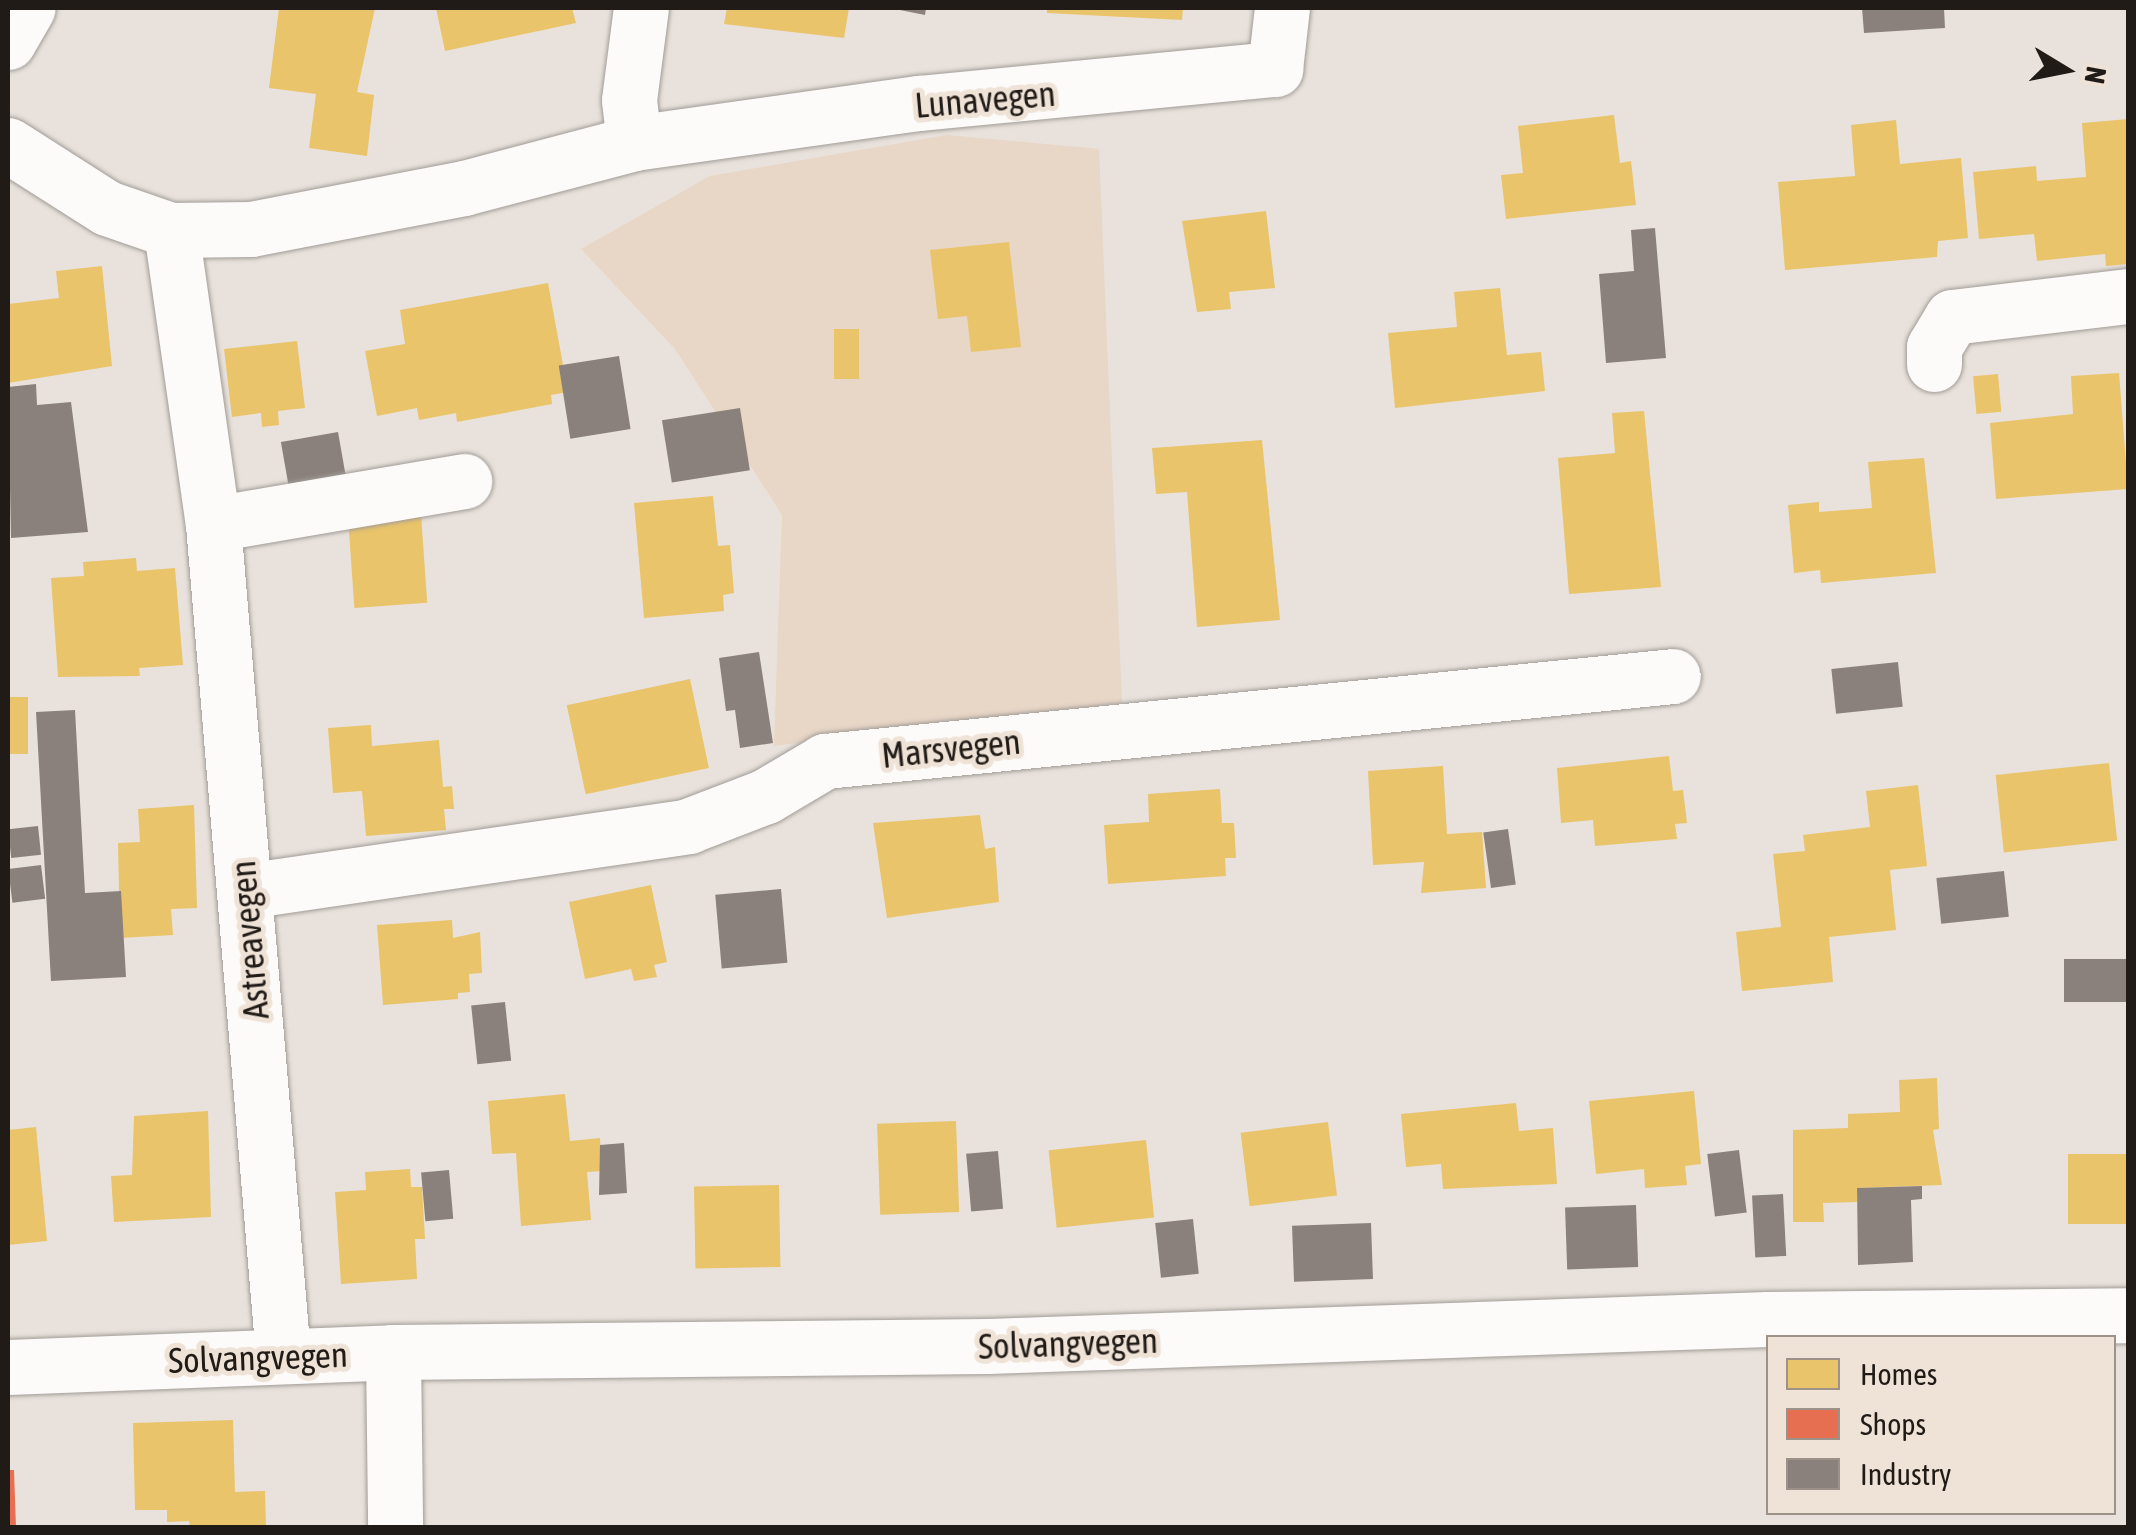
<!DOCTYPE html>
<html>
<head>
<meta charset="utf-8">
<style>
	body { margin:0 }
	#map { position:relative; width:2136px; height:1535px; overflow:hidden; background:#e9e2dc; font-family:"Asap Condensed",sans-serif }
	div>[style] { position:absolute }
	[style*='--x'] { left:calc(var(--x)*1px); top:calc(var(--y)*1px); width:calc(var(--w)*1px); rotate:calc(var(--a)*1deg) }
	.green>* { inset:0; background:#e8d6c6 }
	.homes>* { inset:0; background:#e9c46a; transform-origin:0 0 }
	.shops>* { inset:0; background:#e76f51 }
	.industry>* { inset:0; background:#8a817c; transform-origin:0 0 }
	.roads { filter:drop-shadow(0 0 2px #a19c97) drop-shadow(0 0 2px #a19c97) }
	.minor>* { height:55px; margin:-27.5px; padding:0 27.5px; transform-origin:27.5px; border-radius:27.5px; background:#fcfbfa }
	span { translate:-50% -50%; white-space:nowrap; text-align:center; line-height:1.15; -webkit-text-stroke:10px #efe2d6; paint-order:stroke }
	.street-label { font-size:35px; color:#201b17 }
	.frame { position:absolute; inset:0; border:10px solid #201b17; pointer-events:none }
	.legend { position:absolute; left:1766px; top:1335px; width:350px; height:180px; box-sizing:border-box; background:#efe2d6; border:2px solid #9c928a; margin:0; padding:12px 18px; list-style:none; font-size:30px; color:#201b17 }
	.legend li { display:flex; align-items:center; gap:20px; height:50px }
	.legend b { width:50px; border:2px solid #9c928a }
	.north { position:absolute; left:2016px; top:20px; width:100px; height:100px; -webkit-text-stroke:8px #efe2d6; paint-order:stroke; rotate:100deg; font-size:28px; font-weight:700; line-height:40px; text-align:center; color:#201b17 }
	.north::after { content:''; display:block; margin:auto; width:35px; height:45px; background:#201b17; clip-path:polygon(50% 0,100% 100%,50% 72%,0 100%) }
</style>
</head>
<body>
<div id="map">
	<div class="green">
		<i style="clip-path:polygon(947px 135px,1099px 149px,1122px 703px,774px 746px,782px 515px,675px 349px,581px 249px,710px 176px)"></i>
	</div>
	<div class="homes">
		<i style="clip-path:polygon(279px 8px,375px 8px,357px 92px,374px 95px,367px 156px,309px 148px,316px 94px,269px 88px)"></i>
		<i style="clip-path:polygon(436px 8px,572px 8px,576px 23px,445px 51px)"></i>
		<i style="clip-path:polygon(727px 8px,849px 8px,844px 38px,724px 24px)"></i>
		<i style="clip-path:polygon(1047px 8px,1183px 8px,1182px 20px,1047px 13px)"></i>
		<i style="clip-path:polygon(1614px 115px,1620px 163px,1631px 161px,1636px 205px,1506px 219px,1501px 175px,1523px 173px,1518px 126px)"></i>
		<i style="clip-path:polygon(2128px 119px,2128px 264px,2106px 266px,2105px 254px,2037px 261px,2034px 234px,1979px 239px,1973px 172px,2036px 166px,2037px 181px,2086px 177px,2082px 123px)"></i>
		<i style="clip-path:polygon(1896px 120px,1900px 164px,1961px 158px,1968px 238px,1938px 241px,1937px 257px,1785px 270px,1778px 182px,1855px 176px,1851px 125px)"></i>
		<i style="clip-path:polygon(1266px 211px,1275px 288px,1229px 292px,1231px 309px,1197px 312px,1182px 221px)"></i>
		<i style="clip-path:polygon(1009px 242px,1021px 347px,971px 352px,967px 316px,938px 319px,930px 250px)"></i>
		<i style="clip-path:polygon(102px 266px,112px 366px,8px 383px,8px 304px,59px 298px,56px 271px)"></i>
		<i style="clip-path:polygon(548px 283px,568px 392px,551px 395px,552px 404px,457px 422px,456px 413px,419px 420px,417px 408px,377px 416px,365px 351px,405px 344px,400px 310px)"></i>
		<i style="clip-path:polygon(1500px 288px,1507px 355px,1541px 352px,1545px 391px,1395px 408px,1388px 333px,1457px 327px,1454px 292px)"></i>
		<i style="left:834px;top:329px;width:25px;height:50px"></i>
		<i style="clip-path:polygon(297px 341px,305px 408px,278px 411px,279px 425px,262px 427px,261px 413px,232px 417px,224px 349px)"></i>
		<i style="clip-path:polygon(2119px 373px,2128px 489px,1996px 499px,1990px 423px,2073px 414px,2071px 376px)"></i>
		<i style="left:1998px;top:374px;width:38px;height:25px;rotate:85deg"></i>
		<i style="clip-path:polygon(1644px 411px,1661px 587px,1569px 594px,1558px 458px,1615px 453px,1612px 413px)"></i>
		<i style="clip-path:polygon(1262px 440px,1280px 620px,1197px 627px,1187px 492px,1156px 494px,1152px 448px)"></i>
		<i style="clip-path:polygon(1924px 458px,1936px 573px,1821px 583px,1820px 570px,1794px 573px,1788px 505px,1819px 502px,1819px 512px,1872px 508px,1868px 462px)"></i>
		<i style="clip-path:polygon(713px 496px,718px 546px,730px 545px,734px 593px,723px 595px,724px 611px,644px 618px,634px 503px)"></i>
		<i style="left:421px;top:514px;width:89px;height:73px;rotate:86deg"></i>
		<i style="clip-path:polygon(136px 558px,137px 571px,175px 568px,183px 665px,139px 668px,140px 676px,58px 677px,51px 578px,84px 576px,83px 562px)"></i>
		<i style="left:690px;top:679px;width:91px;height:126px;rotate:78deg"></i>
		<i style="left:8px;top:697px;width:20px;height:57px"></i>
		<i style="clip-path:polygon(371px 725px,372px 746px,439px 740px,443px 787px,452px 786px,454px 809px,444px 809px,446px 830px,366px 836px,362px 791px,333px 793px,328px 728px)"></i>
		<i style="clip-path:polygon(1669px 756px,1673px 791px,1683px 790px,1687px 823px,1675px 824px,1677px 839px,1595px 846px,1593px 820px,1561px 823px,1557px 768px)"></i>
		<i style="left:2109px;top:763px;width:78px;height:114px;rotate:84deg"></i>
		<i style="clip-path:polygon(1443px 766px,1447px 834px,1482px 832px,1486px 888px,1421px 893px,1424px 862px,1373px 865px,1368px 771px)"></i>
		<i style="clip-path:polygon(1918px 785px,1927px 866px,1890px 870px,1896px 930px,1829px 937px,1833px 982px,1742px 991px,1736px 932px,1781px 927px,1773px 854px,1805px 851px,1803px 835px,1870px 827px,1866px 791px)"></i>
		<i style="clip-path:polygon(1220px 789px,1222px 823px,1234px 823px,1236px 858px,1225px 858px,1226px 876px,1108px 884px,1104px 825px,1149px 822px,1148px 794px)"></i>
		<i style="clip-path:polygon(194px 805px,197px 908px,171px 909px,173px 935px,120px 938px,118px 843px,140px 842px,138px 809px)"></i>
		<i style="clip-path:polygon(980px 815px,985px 849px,995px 847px,999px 902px,887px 918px,873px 823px)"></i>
		<i style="clip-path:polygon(651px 885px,667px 962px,654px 965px,657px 977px,634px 981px,631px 969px,585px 979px,569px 902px)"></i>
		<i style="clip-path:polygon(452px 920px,453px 938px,480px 932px,482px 973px,469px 974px,470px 992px,458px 993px,458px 999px,383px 1005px,377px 925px)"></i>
		<i style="clip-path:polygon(1937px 1078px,1939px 1129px,1933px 1130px,1942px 1185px,1857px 1188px,1857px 1202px,1823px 1203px,1824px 1222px,1793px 1222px,1793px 1130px,1848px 1128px,1848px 1114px,1900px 1112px,1899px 1080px)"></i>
		<i style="clip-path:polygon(1694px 1091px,1701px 1164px,1685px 1166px,1687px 1185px,1645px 1188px,1644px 1169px,1596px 1174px,1589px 1101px)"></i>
		<i style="clip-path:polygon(565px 1094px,570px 1141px,600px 1138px,602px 1171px,587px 1172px,591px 1220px,521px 1226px,516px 1153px,492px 1154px,488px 1101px)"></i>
		<i style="clip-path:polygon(1516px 1103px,1519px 1131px,1553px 1128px,1557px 1184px,1443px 1189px,1441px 1164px,1406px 1167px,1401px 1114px)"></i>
		<i style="clip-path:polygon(208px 1111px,211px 1217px,114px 1222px,111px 1176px,132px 1175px,134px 1116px)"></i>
		<i style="left:956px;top:1121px;width:91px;height:79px;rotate:88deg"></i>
		<i style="left:1328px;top:1122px;width:74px;height:88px;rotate:83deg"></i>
		<i style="clip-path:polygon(36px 1127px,47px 1241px,8px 1245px,8px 1130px)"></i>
		<i style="left:1146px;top:1140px;width:78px;height:98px;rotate:84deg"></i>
		<i style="left:2128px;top:1154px;width:70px;height:60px;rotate:90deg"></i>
		<i style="clip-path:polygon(410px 1169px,411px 1187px,422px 1187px,425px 1239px,415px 1239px,417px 1279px,341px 1284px,335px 1192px,366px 1190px,365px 1172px)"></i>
		<i style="left:779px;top:1185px;width:82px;height:85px;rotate:89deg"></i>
		<i style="clip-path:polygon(233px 1420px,235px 1492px,265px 1491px,266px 1528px,190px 1528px,189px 1521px,167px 1522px,167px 1510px,135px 1510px,133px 1423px)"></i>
	</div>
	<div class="shops">
		<i style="clip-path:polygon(8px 1470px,14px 1470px,16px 1528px,8px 1528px)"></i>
	</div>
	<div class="industry">
		<i style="clip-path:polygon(890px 8px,926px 8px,925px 15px)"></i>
		<i style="clip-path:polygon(1862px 8px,1944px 8px,1945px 28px,1864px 33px)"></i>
		<i style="clip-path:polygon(1655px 228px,1666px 358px,1606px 363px,1599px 274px,1634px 271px,1631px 230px)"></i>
		<i style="left:619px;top:356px;width:74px;height:61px;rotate:81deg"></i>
		<i style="clip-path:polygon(36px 384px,37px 405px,71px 402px,88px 532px,11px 538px,8px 387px)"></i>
		<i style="left:740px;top:408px;width:63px;height:79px;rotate:81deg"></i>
		<i style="left:338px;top:432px;width:53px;height:58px;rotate:80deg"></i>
		<i style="clip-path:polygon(759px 652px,773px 743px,740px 748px,735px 710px,726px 711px,719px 658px)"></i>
		<i style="left:1898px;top:662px;width:45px;height:67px;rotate:84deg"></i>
		<i style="clip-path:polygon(75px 710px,85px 893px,121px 891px,126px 977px,51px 981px,36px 712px)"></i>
		<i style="left:38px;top:826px;width:29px;height:30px;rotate:84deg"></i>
		<i style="left:1508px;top:829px;width:56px;height:25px;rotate:82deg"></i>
		<i style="left:41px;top:865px;width:34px;height:33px;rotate:83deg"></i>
		<i style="left:2004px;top:871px;width:46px;height:68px;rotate:84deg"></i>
		<i style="left:781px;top:889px;width:74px;height:66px;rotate:85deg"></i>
		<i style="left:2128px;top:959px;width:43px;height:64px;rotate:90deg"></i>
		<i style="left:505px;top:1002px;width:59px;height:34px;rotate:84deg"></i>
		<i style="clip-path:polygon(624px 1143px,627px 1193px,599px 1195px,600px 1145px)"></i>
		<i style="left:1739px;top:1150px;width:63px;height:32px;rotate:83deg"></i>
		<i style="left:998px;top:1151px;width:58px;height:32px;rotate:85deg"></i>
		<i style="left:449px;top:1170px;width:49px;height:28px;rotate:85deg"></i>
		<i style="clip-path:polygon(1922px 1186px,1922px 1199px,1911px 1200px,1913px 1262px,1858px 1265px,1857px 1188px)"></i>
		<i style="left:1783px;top:1194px;width:62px;height:31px;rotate:87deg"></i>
		<i style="left:1636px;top:1205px;width:62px;height:71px;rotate:88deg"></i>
		<i style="left:1193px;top:1219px;width:55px;height:38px;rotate:84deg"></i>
		<i style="left:1371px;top:1223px;width:56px;height:79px;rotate:88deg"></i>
	</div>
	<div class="roads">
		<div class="minor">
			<i style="--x:8;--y:42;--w:39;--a:-60"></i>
			<i style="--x:634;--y:143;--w:43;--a:-96.6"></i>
			<i style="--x:629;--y:100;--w:93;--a:-82.6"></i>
			<i style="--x:8;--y:145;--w:117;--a:32.5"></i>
			<i style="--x:107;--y:208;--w:68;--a:19"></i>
			<i style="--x:171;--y:230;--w:80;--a:-0.7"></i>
			<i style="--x:251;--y:229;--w:217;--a:-10.9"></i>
			<i style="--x:464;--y:188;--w:176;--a:-14.8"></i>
			<i style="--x:634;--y:143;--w:288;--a:-8"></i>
			<i style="--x:919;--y:103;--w:358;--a:-5.5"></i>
			<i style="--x:1275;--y:69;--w:61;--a:-83.5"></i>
			<i style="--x:171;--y:230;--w:297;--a:81.9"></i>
			<i style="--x:213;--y:524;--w:835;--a:85.19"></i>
			<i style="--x:1934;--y:364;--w:17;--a:-90"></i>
			<i style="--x:1934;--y:347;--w:35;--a:-59"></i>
			<i style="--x:1952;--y:317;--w:177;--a:-6.8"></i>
			<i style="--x:213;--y:524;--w:255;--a:-9.7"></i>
			<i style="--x:245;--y:891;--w:448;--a:-8.3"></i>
			<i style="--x:688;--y:826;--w:84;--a:-21"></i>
			<i style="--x:766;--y:796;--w:69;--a:-30.7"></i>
			<i style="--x:825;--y:761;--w:852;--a:-5.72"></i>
			<i style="--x:393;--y:1352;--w:176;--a:89.3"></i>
			<i style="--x:8;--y:1367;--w:385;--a:-2.2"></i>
			<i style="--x:393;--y:1352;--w:595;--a:-0.58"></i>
			<i style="--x:988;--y:1346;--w:780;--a:-1.98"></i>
			<i style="--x:1768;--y:1319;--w:360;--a:-0.6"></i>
		</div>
	</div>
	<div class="street-label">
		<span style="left:985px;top:99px;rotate:-5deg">Lunavegen</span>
		<span style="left:951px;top:748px;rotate:-6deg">Marsvegen</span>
		<span style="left:249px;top:940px;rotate:-95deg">Astreavegen</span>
		<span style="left:1068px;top:1343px;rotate:-2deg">Solvangvegen</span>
		<span style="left:258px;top:1357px;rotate:-2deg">Solvangvegen</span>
	</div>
	<div class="frame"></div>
	<ul class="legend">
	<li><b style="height:28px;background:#e9c46a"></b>Homes</li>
	<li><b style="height:28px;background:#e76f51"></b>Shops</li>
	<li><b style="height:28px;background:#8a817c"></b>Industry</li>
	</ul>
	<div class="north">N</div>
</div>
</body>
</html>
